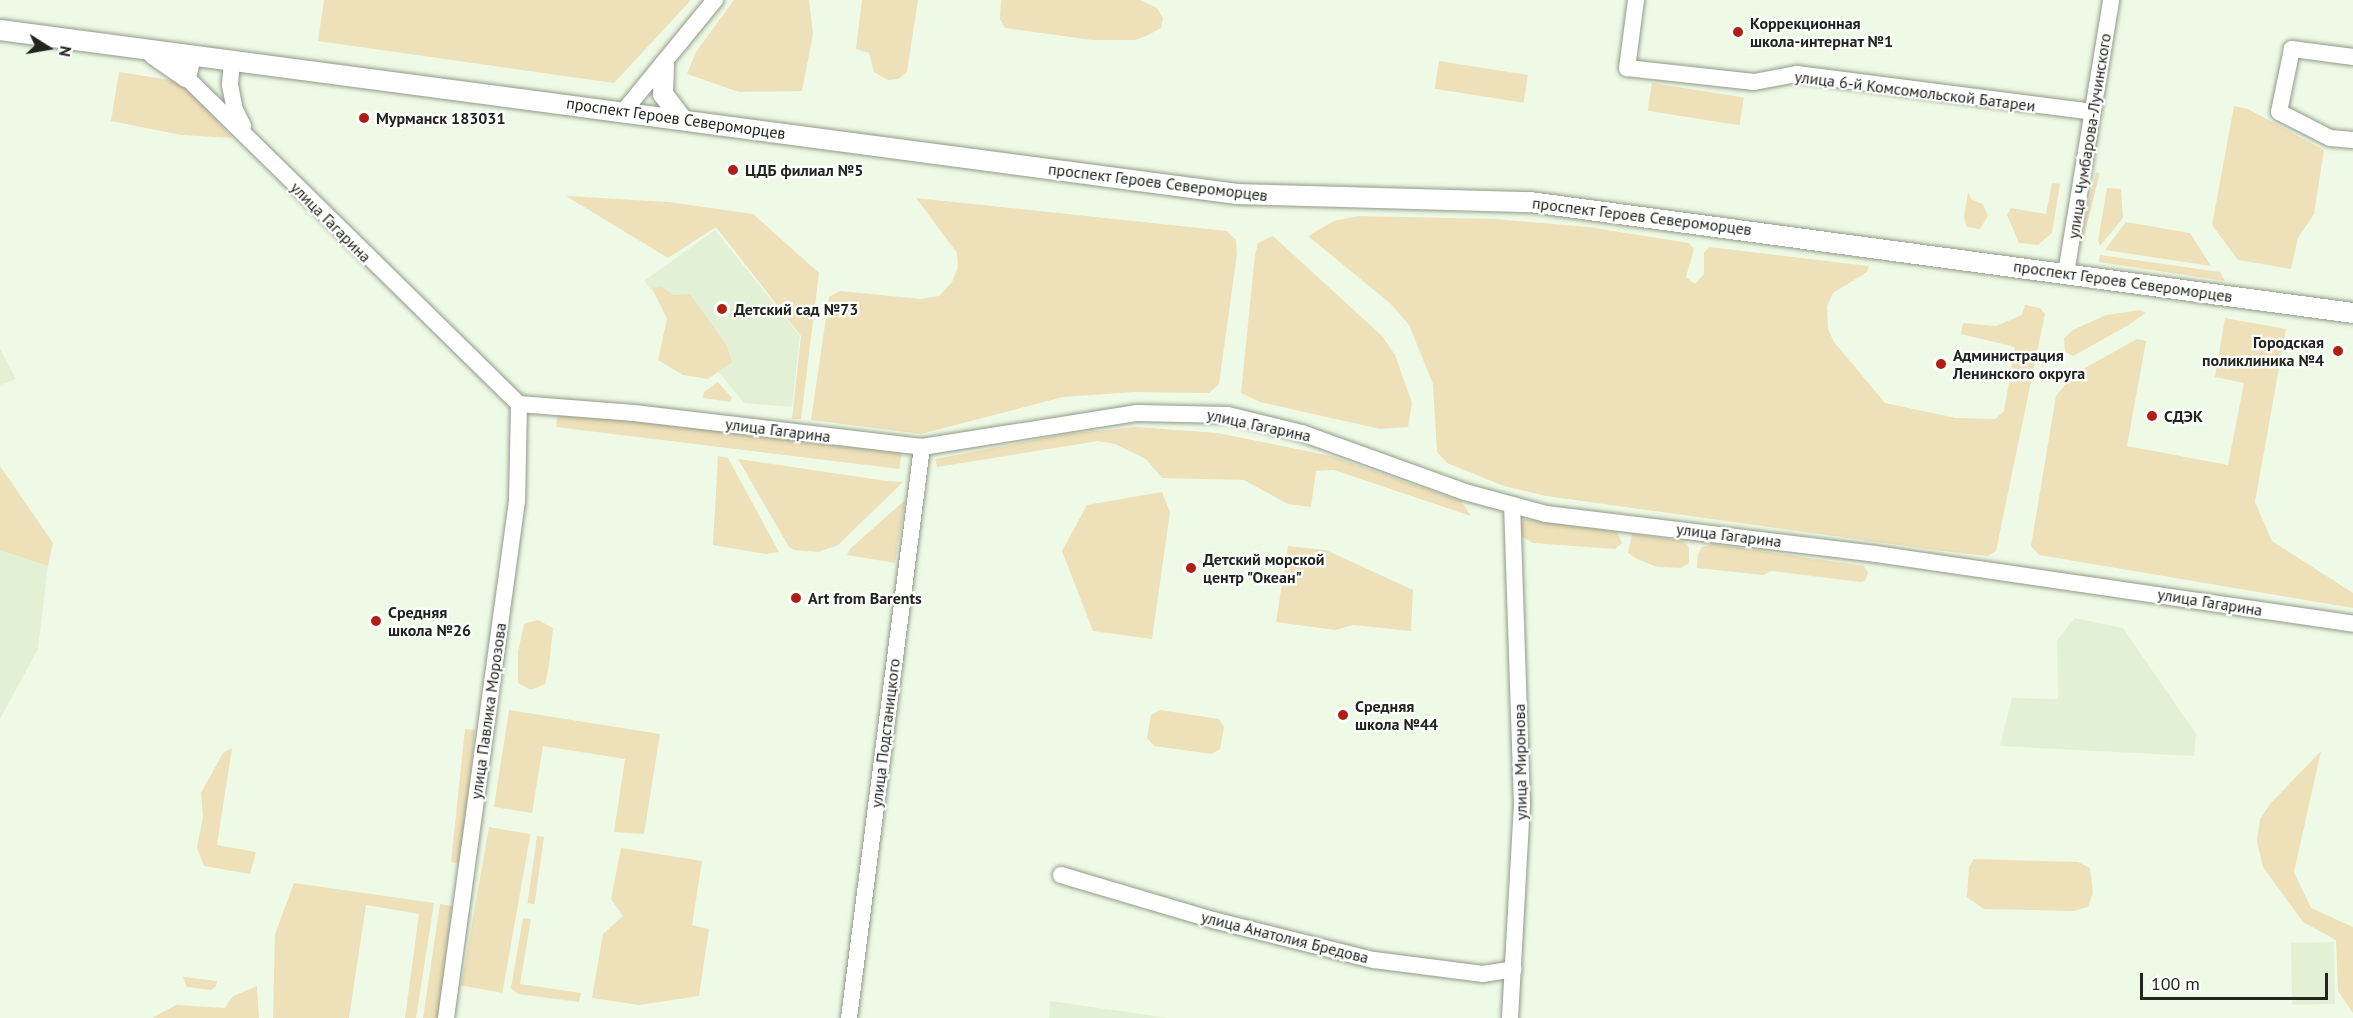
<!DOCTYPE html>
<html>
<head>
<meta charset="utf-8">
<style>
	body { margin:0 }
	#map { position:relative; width:2353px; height:1018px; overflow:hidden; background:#effae6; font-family:"PT Sans",sans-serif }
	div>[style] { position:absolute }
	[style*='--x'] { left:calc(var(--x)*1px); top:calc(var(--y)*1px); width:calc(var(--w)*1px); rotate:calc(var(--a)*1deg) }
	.built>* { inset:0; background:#e2f1d6; transform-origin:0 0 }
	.green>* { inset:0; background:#eee0b9; transform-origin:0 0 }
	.roads { filter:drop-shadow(0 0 2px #909a88) drop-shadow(0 0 2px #909a88) }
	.minor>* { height:16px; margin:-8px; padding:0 8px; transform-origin:8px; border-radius:8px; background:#fff }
	.major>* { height:20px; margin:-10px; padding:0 10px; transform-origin:10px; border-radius:10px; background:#fff }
	.dots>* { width:16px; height:16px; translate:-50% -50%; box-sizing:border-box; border:3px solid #fff; border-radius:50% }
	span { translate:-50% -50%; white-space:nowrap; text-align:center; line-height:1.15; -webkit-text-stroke:4.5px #fff; paint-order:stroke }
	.poi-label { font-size:16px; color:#21251e; font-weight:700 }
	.left { translate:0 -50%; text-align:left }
	.right { translate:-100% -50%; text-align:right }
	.street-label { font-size:16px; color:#21251e }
	.north { position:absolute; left:18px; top:18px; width:60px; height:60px; -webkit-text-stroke:4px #fff; paint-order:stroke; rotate:101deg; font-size:16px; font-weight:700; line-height:24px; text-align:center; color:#21251e }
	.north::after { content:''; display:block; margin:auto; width:21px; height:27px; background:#21251e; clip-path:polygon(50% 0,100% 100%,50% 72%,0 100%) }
	.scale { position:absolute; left:2140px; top:973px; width:188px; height:27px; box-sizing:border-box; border:3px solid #21251e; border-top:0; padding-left:8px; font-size:18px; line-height:21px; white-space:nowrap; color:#21251e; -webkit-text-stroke:4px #fff; paint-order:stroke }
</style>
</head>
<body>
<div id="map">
	<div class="built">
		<i style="clip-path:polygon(715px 230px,800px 336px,792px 407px,744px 403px,644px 281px)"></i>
		<i style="clip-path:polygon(0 349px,16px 379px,0 385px)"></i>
		<i style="clip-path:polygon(0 550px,48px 566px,38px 649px,0 719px)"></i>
		<i style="clip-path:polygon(2075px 618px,2123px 628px,2196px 734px,2194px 756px,2000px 746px,2012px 698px,2058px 699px,2057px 640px)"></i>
		<i style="left:2334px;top:942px;width:62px;height:43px;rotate:89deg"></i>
		<i style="clip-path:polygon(1050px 1001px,1169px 1018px,1049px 1018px)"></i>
	</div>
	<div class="green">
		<i style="clip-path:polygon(324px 0,691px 0,614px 83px,318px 41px)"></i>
		<i style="clip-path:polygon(734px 0,809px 0,813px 34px,802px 91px,739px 92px,687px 74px,696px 52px)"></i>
		<i style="clip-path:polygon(862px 0,918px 0,907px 72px,898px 79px,888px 80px,874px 72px,869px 53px,856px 49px)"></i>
		<i style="clip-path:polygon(1001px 0,1140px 0,1157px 8px,1163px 18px,1161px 28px,1148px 35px,1135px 40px,1092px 40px,1005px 28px,1000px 19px)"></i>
		<i style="left:1439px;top:61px;width:90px;height:28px;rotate:9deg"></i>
		<i style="clip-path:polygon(119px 72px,183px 82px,232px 138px,181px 135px,111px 121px)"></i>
		<i style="left:1652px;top:83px;width:93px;height:28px;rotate:9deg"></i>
		<i style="clip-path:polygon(2234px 106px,2248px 109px,2324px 150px,2314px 214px,2298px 238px,2291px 269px,2238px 260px,2212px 225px)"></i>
		<i style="left:2096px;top:172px;width:4px;height:74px;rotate:14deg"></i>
		<i style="clip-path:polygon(2052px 183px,2060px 184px,2052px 233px,2038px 245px,2019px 243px,2007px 215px,2011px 208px,2046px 214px)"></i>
		<i style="clip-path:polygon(2107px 188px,2121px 189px,2123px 218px,2100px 246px,2098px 241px)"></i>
		<i style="clip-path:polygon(1968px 192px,1972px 200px,1983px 204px,1988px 216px,1980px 229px,1967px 227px,1964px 217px)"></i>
		<i style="clip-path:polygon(566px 196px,669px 202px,753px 214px,819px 273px,801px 419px,792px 419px,801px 336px,716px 227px,668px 258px)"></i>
		<i style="clip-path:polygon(916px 198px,1227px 231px,1236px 240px,1237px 254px,1219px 384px,1209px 393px,1134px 392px,1063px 397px,921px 434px,811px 420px,829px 297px,840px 291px,921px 299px,939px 296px,952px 282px,958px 267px,957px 253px)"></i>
		<i style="clip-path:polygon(1358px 216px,1495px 219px,1588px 227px,1689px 243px,1694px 249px,1686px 277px,1695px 284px,1704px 274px,1704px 253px,1709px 247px,1869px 266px,1867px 272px,1833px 293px,1827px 306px,1828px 329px,1834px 342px,1885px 403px,1956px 418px,1995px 419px,2004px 411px,2015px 347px,1961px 334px,1963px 323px,1996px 326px,2022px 315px,2025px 305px,2040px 308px,2045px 314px,1996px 551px,1988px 556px,1942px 551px,1546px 496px,1504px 486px,1447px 463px,1437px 452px,1433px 384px,1409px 325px,1391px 304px,1308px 236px,1334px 221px)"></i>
		<i style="clip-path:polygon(2126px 222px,2190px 233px,2211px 266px,2105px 250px)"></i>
		<i style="clip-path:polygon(1273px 236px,1382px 336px,1395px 355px,1412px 403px,1408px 427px,1380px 429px,1260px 402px,1241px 393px,1255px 255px,1258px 243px)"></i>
		<i style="clip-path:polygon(2100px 255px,2220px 272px,2225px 281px,2099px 262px)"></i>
		<i style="clip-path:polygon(662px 287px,673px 295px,690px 294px,727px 346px,732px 362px,708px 379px,683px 375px,658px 360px,667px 319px,652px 288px)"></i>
		<i style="clip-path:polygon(2140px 310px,2146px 313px,2127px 326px,2073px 356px,2065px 352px,2064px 338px,2073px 330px,2106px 315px)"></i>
		<i style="clip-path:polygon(2225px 318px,2286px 329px,2255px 502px,2272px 541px,2353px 593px,2353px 608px,2039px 555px,2031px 546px,2056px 396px,2074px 374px,2137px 339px,2146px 341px,2127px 446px,2228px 465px,2244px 383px,2215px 377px)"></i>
		<i style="clip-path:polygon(718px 382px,732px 398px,730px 402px,703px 398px,704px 392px)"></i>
		<i style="left:558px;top:411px;width:346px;height:16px;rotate:7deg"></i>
		<i style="clip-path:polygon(1136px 427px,1218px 433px,1331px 456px,1461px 501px,1471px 516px,1334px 470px,1316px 471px,1311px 507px,1288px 504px,1244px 480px,1162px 478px,1146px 459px,1115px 444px,1098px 441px,937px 467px,935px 459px,1066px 434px)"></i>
		<i style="clip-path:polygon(718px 456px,728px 458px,779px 552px,766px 554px,713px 545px)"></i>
		<i style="clip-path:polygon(738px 459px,887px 481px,903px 482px,838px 545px,818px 552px,794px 550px,789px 547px)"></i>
		<i style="clip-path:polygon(0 466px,53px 543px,48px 566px,0 550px)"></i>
		<i style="clip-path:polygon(1162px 492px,1170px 512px,1152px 639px,1093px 631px,1062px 551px,1087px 505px)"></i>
		<i style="clip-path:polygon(905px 500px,895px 563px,847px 555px,851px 548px)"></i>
		<i style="clip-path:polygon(1523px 519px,1617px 532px,1622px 543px,1615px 549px,1533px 543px,1519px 535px)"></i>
		<i style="clip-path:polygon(1632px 534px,1684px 541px,1689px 548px,1689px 563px,1681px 568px,1657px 567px,1637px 559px,1628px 553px)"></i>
		<i style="clip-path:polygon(1713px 544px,1864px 566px,1868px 573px,1865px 581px,1860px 582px,1771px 571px,1763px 575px,1697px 568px,1698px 554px,1702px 547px)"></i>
		<i style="clip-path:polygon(1288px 546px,1326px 550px,1413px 590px,1411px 631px,1353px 625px,1335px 630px,1276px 622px)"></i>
		<i style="clip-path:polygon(538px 620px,553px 628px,549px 666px,545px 684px,531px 690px,518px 683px,518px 652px,524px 624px)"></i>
		<i style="clip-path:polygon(509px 710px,660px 734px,644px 834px,614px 832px,625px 759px,543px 746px,532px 813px,494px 807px)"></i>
		<i style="clip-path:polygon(1160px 710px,1219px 719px,1224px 727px,1220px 749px,1212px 754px,1154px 746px,1147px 738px,1151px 715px)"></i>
		<i style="left:465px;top:729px;width:10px;height:134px;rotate:6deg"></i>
		<i style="clip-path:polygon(232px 748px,217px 845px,256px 852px,250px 874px,204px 866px,197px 848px,203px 816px,201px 793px,223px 753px)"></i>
		<i style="clip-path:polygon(2321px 751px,2294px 872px,2311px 908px,2353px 927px,2353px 1013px,2338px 991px,2336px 940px,2303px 922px,2263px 867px,2257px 841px,2260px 819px,2270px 804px)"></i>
		<i style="left:489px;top:827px;width:42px;height:161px;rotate:10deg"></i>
		<i style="left:537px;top:836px;width:7px;height:68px;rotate:8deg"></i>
		<i style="clip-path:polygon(621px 848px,702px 861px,692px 925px,709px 929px,699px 996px,639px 1005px,592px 998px,603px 934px,623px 916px,611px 899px)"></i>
		<i style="clip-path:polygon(1974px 859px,2078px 862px,2090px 868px,2093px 893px,2088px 907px,2073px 911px,1984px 909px,1967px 897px,1969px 867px)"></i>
		<i style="clip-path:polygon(294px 883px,434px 903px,416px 1018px,405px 1018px,419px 914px,366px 905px,349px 1018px,273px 1018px,275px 934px)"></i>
		<i style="clip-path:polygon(440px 904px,452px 906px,438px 1018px,423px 1018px)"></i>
		<i style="clip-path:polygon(523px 918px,531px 919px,520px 984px,581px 993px,579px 1002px,518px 994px,511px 988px)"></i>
		<i style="clip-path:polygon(183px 977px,217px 981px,216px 986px,211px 990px,187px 987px)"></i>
		<i style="clip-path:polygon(257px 986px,259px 1018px,152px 1018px,176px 1005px,225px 1008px,233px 996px)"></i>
	</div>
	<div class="roads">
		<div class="minor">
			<i style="--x:1636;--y:0;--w:69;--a:97.5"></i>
			<i style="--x:1627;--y:68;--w:128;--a:6.3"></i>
			<i style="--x:1754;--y:82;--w:44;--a:-10.5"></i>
			<i style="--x:1797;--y:74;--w:298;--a:7.3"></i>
			<i style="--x:2353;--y:57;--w:62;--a:-172.5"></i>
			<i style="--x:2292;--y:49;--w:64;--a:101.7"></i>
			<i style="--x:2279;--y:112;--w:57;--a:27"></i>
			<i style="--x:2330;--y:138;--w:23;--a:5"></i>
			<i style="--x:232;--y:61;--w:24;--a:95"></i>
			<i style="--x:230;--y:85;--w:25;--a:79"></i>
			<i style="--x:235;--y:110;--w:18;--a:63"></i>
			<i style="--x:186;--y:77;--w:467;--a:44.5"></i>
			<i style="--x:519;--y:404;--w:115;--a:4.5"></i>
			<i style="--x:634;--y:413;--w:290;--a:6.7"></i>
			<i style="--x:922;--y:447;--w:218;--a:-9"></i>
			<i style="--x:1137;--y:413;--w:91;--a:1.3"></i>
			<i style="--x:1228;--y:415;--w:76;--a:13.7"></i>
			<i style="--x:1302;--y:433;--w:173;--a:19.9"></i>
			<i style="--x:1465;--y:492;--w:84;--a:15.2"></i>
			<i style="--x:1546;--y:514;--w:332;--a:6.9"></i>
			<i style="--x:1876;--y:554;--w:482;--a:8.3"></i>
			<i style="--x:624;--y:111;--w:144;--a:-50.7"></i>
			<i style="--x:2066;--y:273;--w:277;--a:-80.6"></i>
			<i style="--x:1061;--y:875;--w:159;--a:16.5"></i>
			<i style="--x:1213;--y:920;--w:166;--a:14"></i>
			<i style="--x:1374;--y:960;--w:110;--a:7.3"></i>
			<i style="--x:1483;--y:974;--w:31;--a:-9"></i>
			<i style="--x:446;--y:1018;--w:522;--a:-82.18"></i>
			<i style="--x:517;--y:501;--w:97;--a:-88.8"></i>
			<i style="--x:849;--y:1018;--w:576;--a:-82.71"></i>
			<i style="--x:1510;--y:1018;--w:213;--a:-86.8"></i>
			<i style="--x:1522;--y:805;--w:299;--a:-91.9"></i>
		</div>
		<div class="major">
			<i style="--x:0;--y:30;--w:1248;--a:7.55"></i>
			<i style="--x:1237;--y:194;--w:293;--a:1.6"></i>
			<i style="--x:1530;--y:202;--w:830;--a:7.68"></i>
			<i style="--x:153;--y:54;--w:40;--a:34.9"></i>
			<i style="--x:186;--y:77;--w:21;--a:-76"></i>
			<i style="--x:664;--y:65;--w:29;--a:92"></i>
			<i style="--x:663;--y:94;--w:30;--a:53"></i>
		</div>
	</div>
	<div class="dots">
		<i style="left:1738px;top:32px;background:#af2013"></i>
		<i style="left:364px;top:118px;background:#af2013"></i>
		<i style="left:733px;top:170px;background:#af2013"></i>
		<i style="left:722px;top:309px;background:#af2013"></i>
		<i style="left:2338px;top:351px;background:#af2013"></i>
		<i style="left:1941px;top:364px;background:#af2013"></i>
		<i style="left:2152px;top:416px;background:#af2013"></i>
		<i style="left:1191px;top:568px;background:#af2013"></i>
		<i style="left:796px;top:598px;background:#af2013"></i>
		<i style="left:376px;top:621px;background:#af2013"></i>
		<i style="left:1343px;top:715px;background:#af2013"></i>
	</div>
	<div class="poi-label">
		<span class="left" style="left:1750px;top:32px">Коррекционная<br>школа-интернат №1</span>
		<span class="left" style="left:376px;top:118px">Мурманск 183031</span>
		<span class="left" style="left:745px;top:170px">ЦДБ филиал №5</span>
		<span class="left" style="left:734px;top:309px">Детский сад №73</span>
		<span class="right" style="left:2324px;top:351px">Городская<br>поликлиника №4</span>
		<span class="left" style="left:1953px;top:364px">Администрация<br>Ленинского округа</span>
		<span class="left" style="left:2164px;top:416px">СДЭК</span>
		<span class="left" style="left:1203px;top:568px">Детский морской<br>центр "Океан"</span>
		<span class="left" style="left:808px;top:598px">Art from Barents</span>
		<span class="left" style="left:388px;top:621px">Средняя<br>школа №26</span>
		<span class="left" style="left:1355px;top:715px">Средняя<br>школа №44</span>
	</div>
	<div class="street-label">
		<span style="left:1915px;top:91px;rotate:7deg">улица 6-й Комсомольской Батареи</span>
		<span style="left:676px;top:118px;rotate:8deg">проспект Героев Североморцев</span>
		<span style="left:2089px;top:136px;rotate:-81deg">улица Чумбарова-Лучинского</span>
		<span style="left:1158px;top:182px;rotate:7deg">проспект Героев Североморцев</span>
		<span style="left:1642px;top:216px;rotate:7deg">проспект Героев Североморцев</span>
		<span style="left:331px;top:222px;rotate:45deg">улица Гагарина</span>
		<span style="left:2123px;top:281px;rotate:8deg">проспект Героев Североморцев</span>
		<span style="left:1259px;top:425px;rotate:12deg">улица Гагарина</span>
		<span style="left:778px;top:430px;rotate:7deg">улица Гагарина</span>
		<span style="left:1729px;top:535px;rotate:7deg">улица Гагарина</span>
		<span style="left:2210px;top:602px;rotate:9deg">улица Гагарина</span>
		<span style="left:488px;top:711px;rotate:-82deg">улица Павлика Морозова</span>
		<span style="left:885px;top:733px;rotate:-83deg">улица Подстаницкого</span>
		<span style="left:1520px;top:762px;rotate:-91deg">улица Миронова</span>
		<span style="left:1285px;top:937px;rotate:14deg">улица Анатолия Бредова</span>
	</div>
	<div class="north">N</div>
	<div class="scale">100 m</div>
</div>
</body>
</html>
